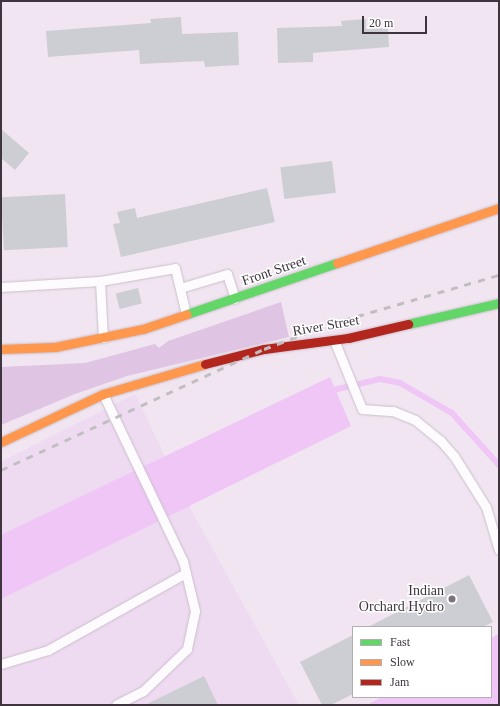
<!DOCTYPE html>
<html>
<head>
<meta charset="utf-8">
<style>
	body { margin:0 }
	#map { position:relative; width:500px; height:706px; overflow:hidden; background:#f1e5f2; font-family:"Times New Roman",serif }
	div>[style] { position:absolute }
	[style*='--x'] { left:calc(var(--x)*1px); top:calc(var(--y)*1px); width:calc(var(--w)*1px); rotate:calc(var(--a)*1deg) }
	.built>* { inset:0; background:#eedaf1 }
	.green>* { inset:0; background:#dfc5e3 }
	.water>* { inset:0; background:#efc6f6 }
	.stream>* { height:6px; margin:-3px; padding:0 3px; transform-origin:3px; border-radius:3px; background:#efc6f6 }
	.building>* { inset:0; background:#cdced3; transform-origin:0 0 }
	.roads { filter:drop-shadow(0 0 1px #c9c0ca) drop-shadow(0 0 1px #c9c0ca) }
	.lane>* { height:9px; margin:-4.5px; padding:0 4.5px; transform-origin:4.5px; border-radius:4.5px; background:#fdfbfd }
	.fast>* { height:9px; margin:-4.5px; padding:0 4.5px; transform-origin:4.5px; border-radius:4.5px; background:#63d668 }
	.slow>* { height:9px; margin:-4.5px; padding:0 4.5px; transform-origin:4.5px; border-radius:4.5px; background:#ff974d }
	.jam>* { height:9px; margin:-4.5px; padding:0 4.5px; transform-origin:4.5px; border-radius:4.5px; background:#b3261e }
	.rail>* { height:3px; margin-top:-1.5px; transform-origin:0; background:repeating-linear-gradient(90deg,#c1bec1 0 7px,transparent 0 14px) }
	.dots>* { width:11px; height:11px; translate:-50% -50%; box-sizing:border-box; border:2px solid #fff; border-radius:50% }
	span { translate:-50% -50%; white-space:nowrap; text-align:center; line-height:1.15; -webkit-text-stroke:3px #fff; paint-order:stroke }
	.street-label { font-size:14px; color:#3e353f }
	.poi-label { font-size:14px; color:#3e353f }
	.right { translate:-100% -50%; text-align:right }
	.frame { position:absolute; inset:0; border:2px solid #3e353f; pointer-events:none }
	.legend { position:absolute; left:352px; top:626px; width:140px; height:72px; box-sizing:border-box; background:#fff; border:1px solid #b2aeb2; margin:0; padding:5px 7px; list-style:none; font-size:12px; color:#3e353f }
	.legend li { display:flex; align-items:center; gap:8px; height:20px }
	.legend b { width:20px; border:1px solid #b2aeb2 }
	.scale { position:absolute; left:362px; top:16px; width:65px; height:18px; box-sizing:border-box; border:2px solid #3e353f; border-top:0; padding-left:5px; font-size:12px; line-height:14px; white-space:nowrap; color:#3e353f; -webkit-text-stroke:3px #fff; paint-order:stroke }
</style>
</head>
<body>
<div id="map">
	<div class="built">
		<i style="clip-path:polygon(135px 394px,189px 506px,299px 705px,1px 705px,1px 462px)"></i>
	</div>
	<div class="green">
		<i style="clip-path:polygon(281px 302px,289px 337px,127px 376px,75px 394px,1px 425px,1px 367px,85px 363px,155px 344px,159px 348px,168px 341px)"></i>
	</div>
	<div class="water">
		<i style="clip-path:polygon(330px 377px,351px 426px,1px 599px,1px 535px)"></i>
		<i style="clip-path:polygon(499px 634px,499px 705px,367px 705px,382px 697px,491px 697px,491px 638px)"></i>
	</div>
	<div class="stream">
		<i style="--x:329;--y:391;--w:52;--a:-13.2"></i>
		<i style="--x:380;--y:379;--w:20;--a:11"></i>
		<i style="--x:400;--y:383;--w:60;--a:30"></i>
		<i style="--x:452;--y:413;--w:70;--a:47.9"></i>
	</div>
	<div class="building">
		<i style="clip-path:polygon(181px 17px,182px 34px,238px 32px,239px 65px,205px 67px,204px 61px,140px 64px,139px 50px,48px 57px,46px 31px,151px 23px,150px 19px)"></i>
		<i style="clip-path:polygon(366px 19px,366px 29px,388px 28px,389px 47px,313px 53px,313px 62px,278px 63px,277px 28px,342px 26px,341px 21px)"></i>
		<i style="clip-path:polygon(1px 129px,29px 153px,15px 170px,1px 158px)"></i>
		<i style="left:332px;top:161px;width:32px;height:52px;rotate:83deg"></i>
		<i style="clip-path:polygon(267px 188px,275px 222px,121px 257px,113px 224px,120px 223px,117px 212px,135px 208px,137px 218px)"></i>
		<i style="left:65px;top:194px;width:53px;height:64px;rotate:87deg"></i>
		<i style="left:138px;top:288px;width:16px;height:23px;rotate:76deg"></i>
		<i style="clip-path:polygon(469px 575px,493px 622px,483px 627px,368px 627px)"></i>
		<i style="clip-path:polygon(353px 635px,353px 694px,331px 705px,322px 705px,300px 662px)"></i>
		<i style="clip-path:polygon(204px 676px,218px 705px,145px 705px)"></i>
	</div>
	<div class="roads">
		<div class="lane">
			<i style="--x:100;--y:281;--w:76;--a:-9.8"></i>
			<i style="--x:175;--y:268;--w:47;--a:76.6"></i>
			<i style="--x:1;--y:287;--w:99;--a:-3.5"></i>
			<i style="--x:100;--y:281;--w:57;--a:87"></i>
			<i style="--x:180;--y:288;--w:49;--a:-16.6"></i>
			<i style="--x:227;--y:274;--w:26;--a:72"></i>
			<i style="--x:334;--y:340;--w:74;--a:67.9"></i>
			<i style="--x:362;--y:409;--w:31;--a:4"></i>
			<i style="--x:393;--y:411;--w:24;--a:22"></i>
			<i style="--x:415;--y:420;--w:32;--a:39"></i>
			<i style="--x:440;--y:440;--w:21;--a:49"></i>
			<i style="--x:454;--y:456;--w:60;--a:57.9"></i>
			<i style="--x:486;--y:507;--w:45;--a:73.2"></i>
			<i style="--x:103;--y:394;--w:185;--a:64.4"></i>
			<i style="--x:183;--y:561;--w:51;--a:76.5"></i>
			<i style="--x:195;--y:611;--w:39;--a:102"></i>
			<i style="--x:187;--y:649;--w:61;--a:136.3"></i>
			<i style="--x:143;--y:691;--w:30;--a:153"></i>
			<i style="--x:1;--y:664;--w:49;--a:-16.6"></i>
			<i style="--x:48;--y:650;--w:158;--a:-29.2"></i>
		</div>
		<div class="fast">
			<i style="--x:187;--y:314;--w:158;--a:-18.8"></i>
			<i style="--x:408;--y:324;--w:93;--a:-13"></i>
		</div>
		<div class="slow">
			<i style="--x:337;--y:263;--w:171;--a:-18.8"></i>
			<i style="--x:1;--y:349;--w:54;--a:-2.1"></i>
			<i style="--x:55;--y:347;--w:90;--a:-11.6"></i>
			<i style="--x:143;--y:329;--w:46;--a:-18.8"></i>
			<i style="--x:1;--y:442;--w:113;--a:-25.2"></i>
			<i style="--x:103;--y:394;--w:106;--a:-16.4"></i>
		</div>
		<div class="jam">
			<i style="--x:205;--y:364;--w:61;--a:-14.3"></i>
			<i style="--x:264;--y:349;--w:85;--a:-7.5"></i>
			<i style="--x:348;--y:338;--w:62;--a:-13.1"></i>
		</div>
	</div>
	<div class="rail">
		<i style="--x:1;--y:470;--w:289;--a:-24.7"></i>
		<i style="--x:264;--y:349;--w:71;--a:-20.7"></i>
		<i style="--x:330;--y:324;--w:176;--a:-16.2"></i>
	</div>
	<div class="dots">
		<i style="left:452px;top:599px;background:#7d737e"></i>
	</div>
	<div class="street-label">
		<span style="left:274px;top:271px;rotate:-19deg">Front Street</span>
		<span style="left:326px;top:326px;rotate:-10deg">River Street</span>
	</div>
	<div class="poi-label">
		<span class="right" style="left:444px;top:599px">Indian<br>Orchard Hydro</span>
	</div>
	<div class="frame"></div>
	<ul class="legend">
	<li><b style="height:5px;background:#63d668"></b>Fast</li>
	<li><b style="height:5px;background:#ff974d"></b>Slow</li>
	<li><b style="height:5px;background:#b3261e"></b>Jam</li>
	</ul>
	<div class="scale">20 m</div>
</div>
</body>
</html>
